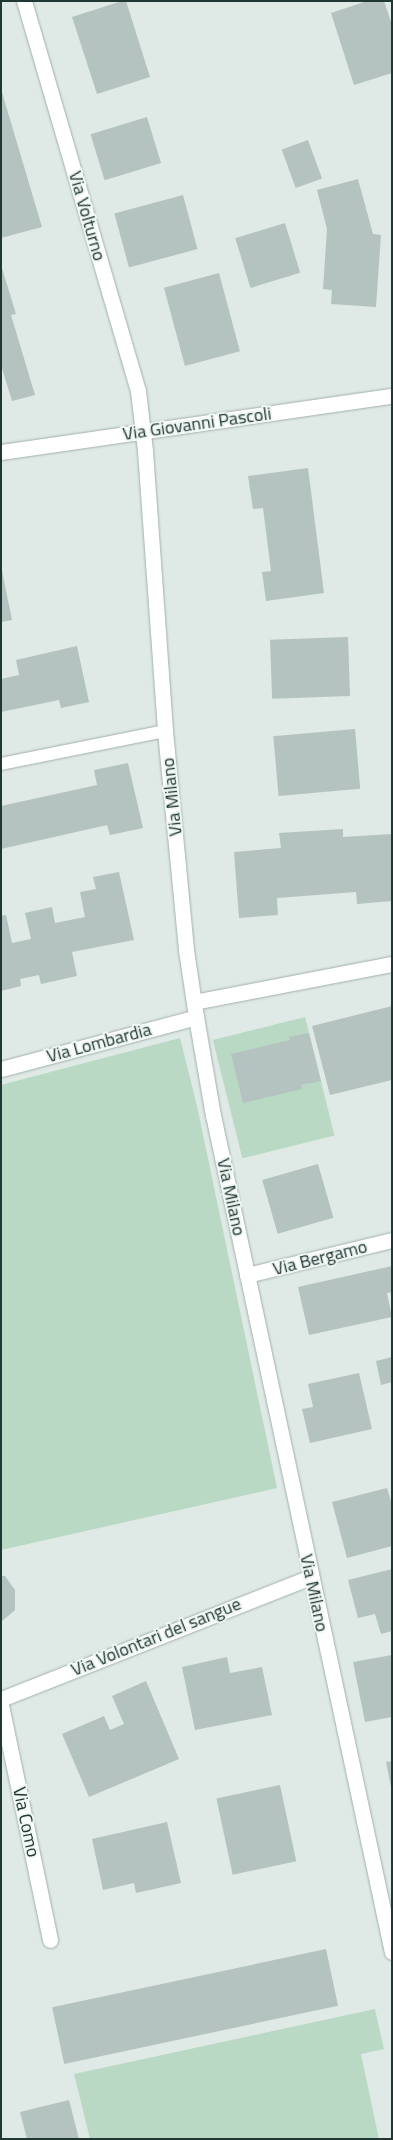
<!DOCTYPE html>
<html>
<head>
<meta charset="utf-8">
<style>
	body { margin:0 }
	#map { position:relative; width:393px; height:2140px; overflow:hidden; background:#dfe9e5; font-family:"Titillium Web",sans-serif }
	div>[style] { position:absolute }
	[style*='--x'] { left:calc(var(--x)*1px); top:calc(var(--y)*1px); width:calc(var(--w)*1px); rotate:calc(var(--a)*1deg) }
	.green>* { inset:0; background:#b9d9c5; transform-origin:0 0 }
	.building>* { inset:0; background:#b4c3bf; transform-origin:0 0 }
	.roads { filter:drop-shadow(0 0 1px #a2b0ac) drop-shadow(0 0 1px #a2b0ac) }
	.service>* { height:12px; margin:-6px; padding:0 6px; transform-origin:6px; border-radius:6px; background:#fff }
	.minor>* { height:15px; margin:-7.5px; padding:0 7.5px; transform-origin:7.5px; border-radius:7.5px; background:#fff }
	span { translate:-50% -50%; white-space:nowrap; text-align:center; line-height:1.15; -webkit-text-stroke:4px #eff6f3; paint-order:stroke }
	.street-label { font-size:18px; color:#213734 }
	.frame { position:absolute; inset:0; border:2px solid #213734; pointer-events:none }
</style>
</head>
<body>
<div id="map">
	<div class="green">
		<i style="left:305px;top:1017px;width:122px;height:95px;rotate:76deg"></i>
		<i style="clip-path:polygon(180px 1038px,197px 1106px,277px 1488px,1px 1550px,1px 1085px)"></i>
		<i style="clip-path:polygon(375px 2009px,384px 2049px,361px 2054px,379px 2139px,90px 2139px,74px 2074px)"></i>
	</div>
	<div class="building">
		<i style="clip-path:polygon(122px 1px,126px 1px,150px 77px,97px 94px,72px 17px)"></i>
		<i style="clip-path:polygon(367px 1px,384px 1px,392px 25px,392px 73px,354px 85px,331px 13px)"></i>
		<i style="clip-path:polygon(1px 89px,42px 227px,1px 238px)"></i>
		<i style="left:147px;top:117px;width:48px;height:59px;rotate:73deg"></i>
		<i style="left:308px;top:140px;width:41px;height:28px;rotate:70deg"></i>
		<i style="clip-path:polygon(358px 179px,373px 234px,381px 235px,376px 307px,331px 304px,332px 290px,323px 289px,327px 229px,317px 190px)"></i>
		<i style="left:183px;top:195px;width:56px;height:71px;rotate:75deg"></i>
		<i style="left:285px;top:223px;width:52px;height:52px;rotate:73deg"></i>
		<i style="clip-path:polygon(1px 265px,16px 314px,11px 315px,35px 395px,12px 401px,1px 365px)"></i>
		<i style="left:219px;top:273px;width:81px;height:57px;rotate:75deg"></i>
		<i style="clip-path:polygon(308px 468px,324px 593px,266px 601px,262px 572px,271px 571px,263px 508px,253px 509px,248px 476px)"></i>
		<i style="clip-path:polygon(1px 566px,12px 620px,1px 622px)"></i>
		<i style="left:348px;top:637px;width:59px;height:78px;rotate:88deg"></i>
		<i style="clip-path:polygon(77px 646px,89px 702px,61px 708px,59px 700px,1px 712px,1px 679px,19px 675px,16px 660px)"></i>
		<i style="left:355px;top:729px;width:60px;height:82px;rotate:85deg"></i>
		<i style="clip-path:polygon(128px 763px,143px 828px,110px 835px,107px 825px,1px 849px,1px 806px,97px 785px,94px 770px)"></i>
		<i style="clip-path:polygon(343px 829px,343px 837px,392px 834px,392px 901px,357px 904px,356px 892px,277px 898px,278px 915px,239px 918px,234px 852px,281px 848px,279px 833px)"></i>
		<i style="clip-path:polygon(119px 872px,134px 940px,72px 952px,77px 976px,41px 984px,39px 975px,20px 979px,21px 986px,1px 991px,1px 916px,6px 915px,12px 943px,31px 939px,25px 913px,52px 907px,55px 923px,85px 917px,80px 892px,96px 889px,93px 877px)"></i>
		<i style="clip-path:polygon(392px 1006px,392px 1080px,330px 1095px,312px 1026px)"></i>
		<i style="clip-path:polygon(309px 1033px,321px 1081px,301px 1085px,302px 1089px,243px 1103px,231px 1054px,290px 1040px,289px 1037px)"></i>
		<i style="left:318px;top:1164px;width:56px;height:58px;rotate:74deg"></i>
		<i style="clip-path:polygon(392px 1266px,392px 1292px,387px 1293px,392px 1317px,309px 1335px,298px 1287px)"></i>
		<i style="clip-path:polygon(392px 1357px,392px 1382px,381px 1385px,376px 1361px)"></i>
		<i style="clip-path:polygon(359px 1373px,372px 1429px,310px 1443px,302px 1409px,313px 1407px,308px 1384px)"></i>
		<i style="clip-path:polygon(387px 1488px,392px 1505px,392px 1546px,347px 1558px,332px 1502px)"></i>
		<i style="clip-path:polygon(392px 1569px,392px 1631px,381px 1634px,375px 1614px,358px 1618px,348px 1580px)"></i>
		<i style="clip-path:polygon(1px 1576px,5px 1576px,15px 1590px,15px 1610px,1px 1622px)"></i>
		<i style="clip-path:polygon(392px 1655px,392px 1717px,365px 1722px,353px 1662px)"></i>
		<i style="clip-path:polygon(227px 1657px,230px 1673px,262px 1667px,272px 1715px,195px 1730px,182px 1667px)"></i>
		<i style="clip-path:polygon(146px 1681px,179px 1759px,89px 1797px,62px 1734px,104px 1716px,110px 1730px,124px 1724px,112px 1696px)"></i>
		<i style="clip-path:polygon(392px 1761px,392px 1787px,391px 1787px,386px 1762px)"></i>
		<i style="left:280px;top:1785px;width:78px;height:65px;rotate:78deg"></i>
		<i style="clip-path:polygon(167px 1822px,181px 1883px,136px 1893px,134px 1883px,103px 1890px,92px 1839px)"></i>
		<i style="left:326px;top:1949px;width:58px;height:280px;rotate:78deg"></i>
		<i style="clip-path:polygon(69px 2100px,79px 2139px,27px 2139px,20px 2112px)"></i>
	</div>
	<div class="roads">
		<div class="service">
			<i style="--x:1;--y:764;--w:167;--a:-11.4"></i>
		</div>
		<div class="minor">
			<i style="--x:24;--y:1;--w:406;--a:73.7"></i>
			<i style="--x:138;--y:391;--w:60;--a:83.3"></i>
			<i style="--x:145;--y:451;--w:281;--a:85.9"></i>
			<i style="--x:165;--y:731;--w:220;--a:84.5"></i>
			<i style="--x:186;--y:950;--w:68;--a:81.5"></i>
			<i style="--x:196;--y:1017;--w:99;--a:80.2"></i>
			<i style="--x:213;--y:1115;--w:856;--a:77.93"></i>
			<i style="--x:1;--y:452;--w:395;--a:-8.2"></i>
			<i style="--x:194;--y:1002;--w:202;--a:-10.9"></i>
			<i style="--x:1;--y:1069;--w:202;--a:-14.9"></i>
			<i style="--x:247;--y:1275;--w:149;--a:-13.6"></i>
			<i style="--x:1;--y:1699;--w:332;--a:-21.5"></i>
			<i style="--x:1;--y:1705;--w:240;--a:78.2"></i>
		</div>
	</div>
	<div class="street-label">
		<span style="left:87px;top:216px;rotate:74deg">Via Volturno</span>
		<span style="left:197px;top:424px;rotate:-8deg">Via Giovanni Pascoli</span>
		<span style="left:172px;top:797px;rotate:-96deg">Via Milano</span>
		<span style="left:99px;top:1043px;rotate:-15deg">Via Lombardia</span>
		<span style="left:231px;top:1197px;rotate:78deg">Via Milano</span>
		<span style="left:320px;top:1258px;rotate:-14deg">Via Bergamo</span>
		<span style="left:314px;top:1593px;rotate:78deg">Via Milano</span>
		<span style="left:156px;top:1637px;rotate:-22deg">Via Volontari del sangue</span>
		<span style="left:26px;top:1822px;rotate:78deg">Via Como</span>
	</div>
	<div class="frame"></div>
</div>
</body>
</html>
